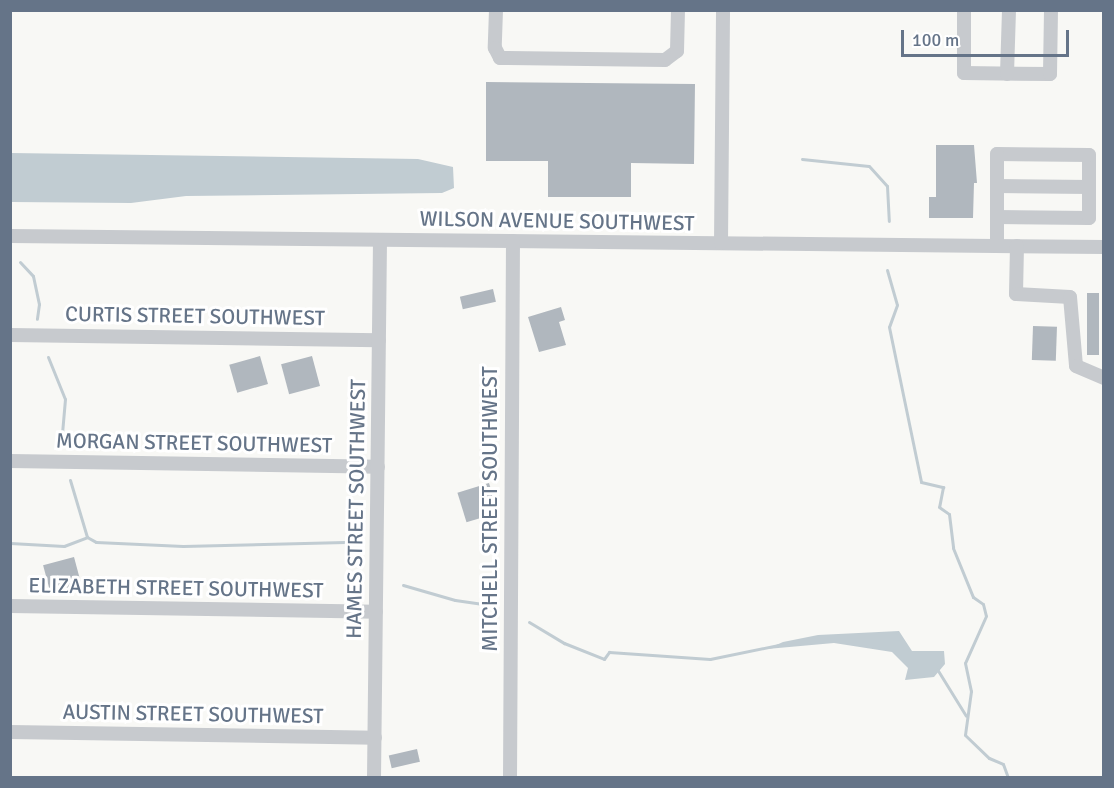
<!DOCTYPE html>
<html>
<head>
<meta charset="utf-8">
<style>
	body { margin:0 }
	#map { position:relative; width:1114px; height:788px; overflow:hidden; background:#f8f8f5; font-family:Signika,sans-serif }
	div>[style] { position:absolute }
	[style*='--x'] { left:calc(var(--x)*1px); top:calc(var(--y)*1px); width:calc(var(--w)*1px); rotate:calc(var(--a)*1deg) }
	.water>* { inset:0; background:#c1ccd2 }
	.stream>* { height:3px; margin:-1.5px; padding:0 1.5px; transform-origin:1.5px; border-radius:1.5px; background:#c1ccd2 }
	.building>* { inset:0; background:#b0b7be; transform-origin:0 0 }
	.minor>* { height:14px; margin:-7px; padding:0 7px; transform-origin:7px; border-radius:7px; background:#c7cace }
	span { translate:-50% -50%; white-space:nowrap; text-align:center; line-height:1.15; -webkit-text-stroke:6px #fff; paint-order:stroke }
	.street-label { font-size:21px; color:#657488 }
	.frame { position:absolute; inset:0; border:12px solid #657488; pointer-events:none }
	.scale { position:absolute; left:901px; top:30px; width:168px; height:27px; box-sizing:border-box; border:3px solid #657488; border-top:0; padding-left:8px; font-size:18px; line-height:21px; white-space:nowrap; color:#657488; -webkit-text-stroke:4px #fff; paint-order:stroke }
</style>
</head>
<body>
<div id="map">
	<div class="water">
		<i style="clip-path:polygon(11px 153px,418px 159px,453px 167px,454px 188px,442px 193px,186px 196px,131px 203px,11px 202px)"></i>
		<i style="clip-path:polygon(899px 631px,912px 651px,944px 651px,945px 664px,934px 677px,905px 680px,908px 668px,892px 652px,834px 643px,767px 649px,783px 642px,818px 635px)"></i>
	</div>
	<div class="stream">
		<i style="--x:802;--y:159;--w:67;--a:6"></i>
		<i style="--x:869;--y:166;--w:27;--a:48"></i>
		<i style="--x:887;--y:186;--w:35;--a:87"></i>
		<i style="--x:20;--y:262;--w:19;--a:47"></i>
		<i style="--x:33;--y:276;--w:29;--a:78"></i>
		<i style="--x:39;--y:304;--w:15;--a:98"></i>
		<i style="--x:887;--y:270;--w:36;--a:74"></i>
		<i style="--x:897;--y:305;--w:23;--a:110"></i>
		<i style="--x:889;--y:327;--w:158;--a:78.3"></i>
		<i style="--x:921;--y:482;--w:23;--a:13"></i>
		<i style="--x:943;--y:487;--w:20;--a:101"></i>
		<i style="--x:939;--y:507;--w:12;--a:35"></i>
		<i style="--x:949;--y:514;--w:34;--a:83"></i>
		<i style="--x:953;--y:548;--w:53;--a:67.8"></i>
		<i style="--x:973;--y:597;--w:12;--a:35"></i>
		<i style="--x:983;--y:604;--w:12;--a:76"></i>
		<i style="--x:986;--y:616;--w:51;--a:114.1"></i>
		<i style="--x:965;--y:663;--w:29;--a:78"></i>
		<i style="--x:971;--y:691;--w:44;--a:97.8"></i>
		<i style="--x:965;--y:735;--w:33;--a:44"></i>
		<i style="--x:989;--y:758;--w:15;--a:23"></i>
		<i style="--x:1003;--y:764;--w:15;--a:70"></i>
		<i style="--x:48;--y:357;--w:45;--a:68"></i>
		<i style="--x:65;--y:399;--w:46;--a:95"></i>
		<i style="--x:70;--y:480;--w:59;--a:73.4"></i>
		<i style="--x:87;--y:537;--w:10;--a:29"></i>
		<i style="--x:96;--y:542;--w:87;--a:2.6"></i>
		<i style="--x:183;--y:546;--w:162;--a:-1.4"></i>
		<i style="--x:10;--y:543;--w:54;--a:3.2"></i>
		<i style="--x:64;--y:546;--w:25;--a:-21"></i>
		<i style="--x:403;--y:585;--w:54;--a:16.1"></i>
		<i style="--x:455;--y:600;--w:42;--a:8.1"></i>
		<i style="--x:529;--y:622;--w:41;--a:31"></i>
		<i style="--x:564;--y:643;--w:43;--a:21.8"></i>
		<i style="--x:604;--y:659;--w:9;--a:-54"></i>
		<i style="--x:609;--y:652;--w:101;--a:4"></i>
		<i style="--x:710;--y:659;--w:69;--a:-11.6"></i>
		<i style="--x:937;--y:669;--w:55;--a:58.3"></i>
	</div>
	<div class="building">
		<i style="clip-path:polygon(486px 82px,695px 84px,694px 164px,631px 163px,631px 197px,548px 197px,548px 161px,486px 161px)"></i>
		<i style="clip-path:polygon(936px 145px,974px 145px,977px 183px,974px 183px,973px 218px,929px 218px,929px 197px,936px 197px)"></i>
		<i style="left:493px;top:289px;width:13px;height:34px;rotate:77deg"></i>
		<i style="left:1087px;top:293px;width:12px;height:62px"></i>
		<i style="clip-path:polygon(561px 307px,565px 320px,559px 322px,566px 345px,539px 352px,528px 317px)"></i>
		<i style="left:1033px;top:326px;width:24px;height:34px;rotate:2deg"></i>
		<i style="left:260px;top:356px;width:29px;height:32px;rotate:74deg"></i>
		<i style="left:312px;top:356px;width:31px;height:32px;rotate:75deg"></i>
		<i style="left:489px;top:483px;width:31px;height:33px;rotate:73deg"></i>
		<i style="left:74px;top:557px;width:30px;height:32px;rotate:75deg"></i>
		<i style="left:417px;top:749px;width:13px;height:29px;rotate:77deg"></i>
	</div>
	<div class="minor">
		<i style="--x:496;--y:10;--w:38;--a:92"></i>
		<i style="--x:495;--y:48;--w:11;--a:63"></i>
		<i style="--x:500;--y:58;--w:165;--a:0.7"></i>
		<i style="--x:665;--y:60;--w:15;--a:-37"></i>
		<i style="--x:677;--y:51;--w:41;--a:-88.6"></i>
		<i style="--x:964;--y:10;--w:63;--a:90"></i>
		<i style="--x:964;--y:73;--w:86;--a:0.7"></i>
		<i style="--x:1050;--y:74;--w:64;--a:-89.1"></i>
		<i style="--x:1007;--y:74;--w:64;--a:-88.2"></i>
		<i style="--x:997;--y:186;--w:92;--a:0.6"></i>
		<i style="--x:997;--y:217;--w:92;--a:0.6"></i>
		<i style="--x:1089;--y:218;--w:63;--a:-90"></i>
		<i style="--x:1089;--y:155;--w:92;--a:-179.4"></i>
		<i style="--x:997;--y:154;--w:92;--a:90"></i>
		<i style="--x:10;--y:236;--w:1094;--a:0.58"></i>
		<i style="--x:721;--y:243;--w:233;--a:-89.5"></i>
		<i style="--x:1017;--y:246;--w:48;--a:91.2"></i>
		<i style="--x:1016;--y:294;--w:54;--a:3.2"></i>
		<i style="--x:1070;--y:297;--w:69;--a:85"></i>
		<i style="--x:1076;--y:366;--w:30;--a:23"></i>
		<i style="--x:10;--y:335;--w:369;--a:0.8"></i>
		<i style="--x:10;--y:461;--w:368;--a:0.9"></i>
		<i style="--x:10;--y:606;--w:366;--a:0.9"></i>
		<i style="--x:10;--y:732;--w:365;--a:0.9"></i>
		<i style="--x:374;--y:778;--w:538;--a:-89.36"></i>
		<i style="--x:510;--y:778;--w:537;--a:-89.68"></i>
	</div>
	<div class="street-label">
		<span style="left:557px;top:221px;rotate:1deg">WILSON AVENUE SOUTHWEST</span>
		<span style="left:195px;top:316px;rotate:1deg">CURTIS STREET SOUTHWEST</span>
		<span style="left:194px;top:443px;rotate:1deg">MORGAN STREET SOUTHWEST</span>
		<span style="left:356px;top:509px;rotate:-89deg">HAMES STREET SOUTHWEST</span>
		<span style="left:490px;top:509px;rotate:-90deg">MITCHELL STREET SOUTHWEST</span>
		<span style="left:176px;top:588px;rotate:1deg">ELIZABETH STREET SOUTHWEST</span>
		<span style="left:193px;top:714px;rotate:1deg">AUSTIN STREET SOUTHWEST</span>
	</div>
	<div class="frame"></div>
	<div class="scale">100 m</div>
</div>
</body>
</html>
